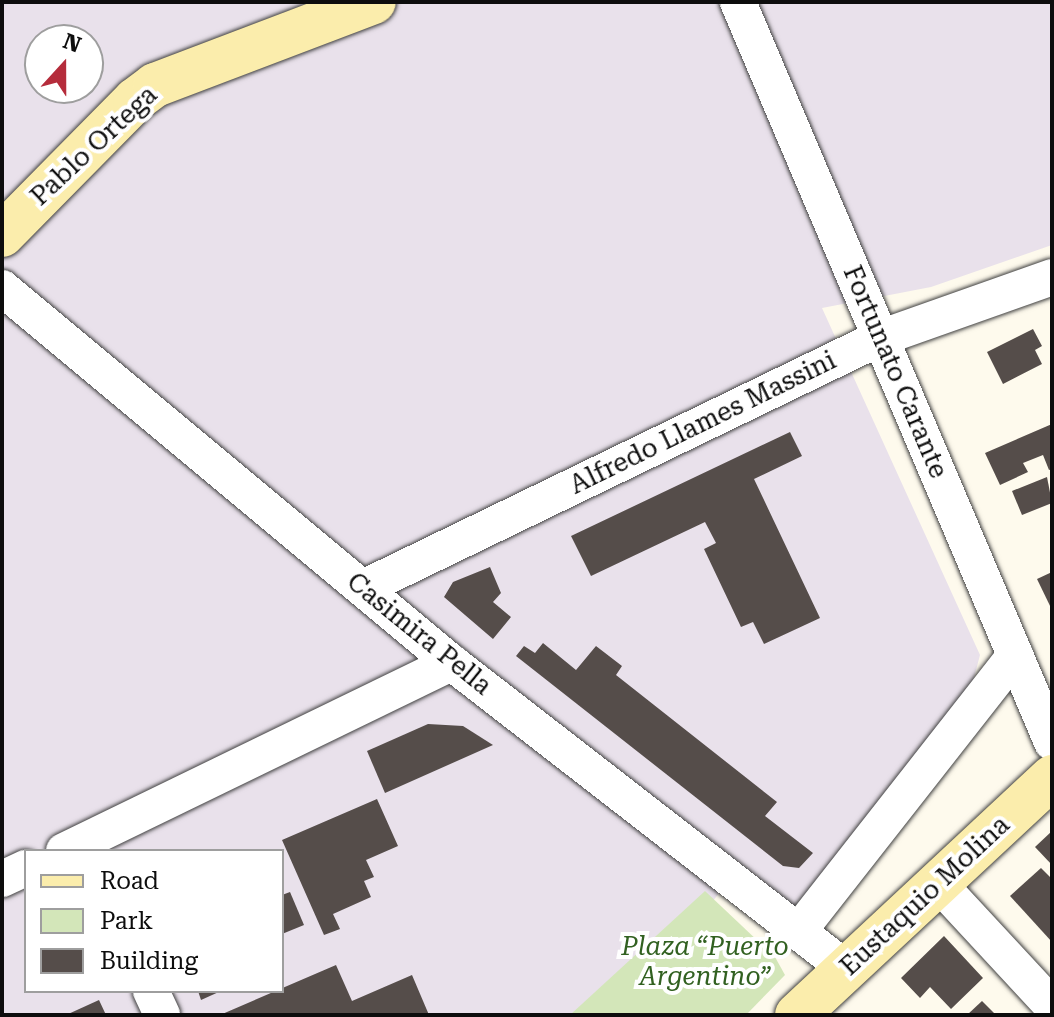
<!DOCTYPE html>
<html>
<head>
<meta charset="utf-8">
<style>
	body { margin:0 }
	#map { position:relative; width:1054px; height:1017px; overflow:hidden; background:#fefaed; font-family:"Roboto Serif",serif }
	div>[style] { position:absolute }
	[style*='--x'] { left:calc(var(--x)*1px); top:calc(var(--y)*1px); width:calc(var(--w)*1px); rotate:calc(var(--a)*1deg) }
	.industrial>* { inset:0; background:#e9e1eb }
	.green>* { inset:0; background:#d3e6b9 }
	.building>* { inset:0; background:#554d4a }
	.roads { filter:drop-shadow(0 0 2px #404040) drop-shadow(0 0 2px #404040) }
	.street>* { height:36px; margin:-18px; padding:0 18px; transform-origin:18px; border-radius:18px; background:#fff }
	.secondary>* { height:44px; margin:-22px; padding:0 22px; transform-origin:22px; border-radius:22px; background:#fbedac }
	span { translate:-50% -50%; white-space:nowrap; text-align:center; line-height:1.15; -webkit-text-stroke:8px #fff; paint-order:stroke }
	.street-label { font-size:26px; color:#0d0d0d }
	.park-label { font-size:26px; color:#326121; font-style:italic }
	.frame { position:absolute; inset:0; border:4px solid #0d0d0d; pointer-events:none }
	.legend { position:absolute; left:24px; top:849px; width:260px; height:144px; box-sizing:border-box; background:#fff; border:2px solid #9e9e9e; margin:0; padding:10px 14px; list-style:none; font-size:24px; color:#0d0d0d }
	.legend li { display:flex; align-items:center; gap:16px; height:40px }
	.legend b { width:40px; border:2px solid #9e9e9e }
	.north { position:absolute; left:24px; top:24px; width:80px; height:80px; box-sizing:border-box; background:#fff; border:2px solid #9e9e9e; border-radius:50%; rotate:21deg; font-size:22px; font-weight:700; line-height:32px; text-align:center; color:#0d0d0d }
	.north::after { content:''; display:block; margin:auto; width:28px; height:36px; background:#b52c3b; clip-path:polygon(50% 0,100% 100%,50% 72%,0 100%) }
</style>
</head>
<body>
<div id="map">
	<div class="industrial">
		<i style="clip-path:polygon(evenodd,2px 2px,1052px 2px,1052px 245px,931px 287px,822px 308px,980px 655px,972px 685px,803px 913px,740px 865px,692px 929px,599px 1015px,2px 1015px,2px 2px,40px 40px,88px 40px,88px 88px,40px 88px,40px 40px,2px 2px,26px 851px,282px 851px,282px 991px,26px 991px,26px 851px)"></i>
	</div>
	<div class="green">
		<i style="clip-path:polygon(705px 891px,775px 957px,785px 975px,746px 1015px,570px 1015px)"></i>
	</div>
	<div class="building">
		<i style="clip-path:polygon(1033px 329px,1042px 346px,1035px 350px,1042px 364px,1003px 384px,987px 352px)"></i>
		<i style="clip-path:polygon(1052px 424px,1052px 469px,1049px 470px,1043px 455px,1023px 463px,1028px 472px,1000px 485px,985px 453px)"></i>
		<i style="clip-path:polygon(790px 432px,802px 456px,754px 479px,820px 618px,764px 644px,753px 622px,741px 627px,704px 549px,716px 543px,705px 522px,591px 576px,571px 536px)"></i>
		<i style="clip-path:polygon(1047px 477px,1052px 503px,1022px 515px,1012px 491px)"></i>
		<i style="clip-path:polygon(490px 567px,501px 593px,493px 602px,511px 617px,493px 639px,444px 597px,453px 582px)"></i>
		<i style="clip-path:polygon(1052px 572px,1052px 610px,1037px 579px)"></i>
		<i style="clip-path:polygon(543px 643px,576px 670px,596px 646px,622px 666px,616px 675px,777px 802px,765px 816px,813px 853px,799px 868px,783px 866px,516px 656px,524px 646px,535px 653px)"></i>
		<i style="clip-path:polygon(428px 724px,463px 726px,493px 745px,385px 793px,367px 751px)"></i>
		<i style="clip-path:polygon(377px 799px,398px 846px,366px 860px,374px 877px,364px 881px,371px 897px,333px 914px,340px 929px,324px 935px,282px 840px)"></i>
		<i style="clip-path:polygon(1052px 831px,1052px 865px,1035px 847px)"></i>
		<i style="clip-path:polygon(1041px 868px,1052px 879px,1052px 942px,1010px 896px)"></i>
		<i style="clip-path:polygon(290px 892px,304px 925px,282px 934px,282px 895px)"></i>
		<i style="clip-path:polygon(944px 936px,983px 978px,951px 1009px,930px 987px,920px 998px,901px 978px)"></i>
		<i style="clip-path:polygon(336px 965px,352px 1001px,412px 975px,429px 1015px,220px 1015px)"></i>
		<i style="clip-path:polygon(198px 991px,221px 991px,201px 1000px)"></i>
		<i style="clip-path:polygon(99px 1000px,106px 1015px,66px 1015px)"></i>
		<i style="clip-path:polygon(982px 1001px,996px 1015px,967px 1015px)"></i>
	</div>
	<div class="roads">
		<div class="street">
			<i style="--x:738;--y:2;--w:804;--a:67.01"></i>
			<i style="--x:2;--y:288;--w:586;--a:39.81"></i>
			<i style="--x:452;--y:663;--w:499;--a:37.8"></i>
			<i style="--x:363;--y:588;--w:574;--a:-25.81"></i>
			<i style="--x:880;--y:338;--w:182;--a:-19.5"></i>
			<i style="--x:64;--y:851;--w:431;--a:-25.9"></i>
			<i style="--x:2;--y:879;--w:26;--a:-25"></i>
			<i style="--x:939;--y:884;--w:166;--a:47.2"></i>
			<i style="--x:798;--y:932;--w:352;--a:-51.9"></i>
			<i style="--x:151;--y:991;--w:26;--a:65"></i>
		</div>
		<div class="secondary">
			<i style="--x:2;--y:235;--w:190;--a:-45.4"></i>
			<i style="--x:135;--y:100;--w:25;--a:-37"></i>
			<i style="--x:155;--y:85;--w:234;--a:-20.8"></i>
			<i style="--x:797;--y:1015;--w:349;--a:-43"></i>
		</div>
	</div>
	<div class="street-label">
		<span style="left:94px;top:146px;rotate:-43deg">Pablo Ortega</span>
		<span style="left:895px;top:372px;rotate:67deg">Fortunato Carante</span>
		<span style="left:703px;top:423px;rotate:-26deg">Alfredo Llames Massini</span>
		<span style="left:419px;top:634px;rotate:39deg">Casimira Pella</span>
		<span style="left:925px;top:896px;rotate:-43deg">Eustaquio Molina</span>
	</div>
	<div class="park-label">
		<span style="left:705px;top:962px">Plaza “Puerto<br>Argentino”</span>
	</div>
	<div class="frame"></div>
	<ul class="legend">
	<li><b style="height:10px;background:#fbedac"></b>Road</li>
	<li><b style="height:22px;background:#d3e6b9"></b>Park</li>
	<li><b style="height:22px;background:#554d4a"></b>Building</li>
	</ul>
	<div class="north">N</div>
</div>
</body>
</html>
